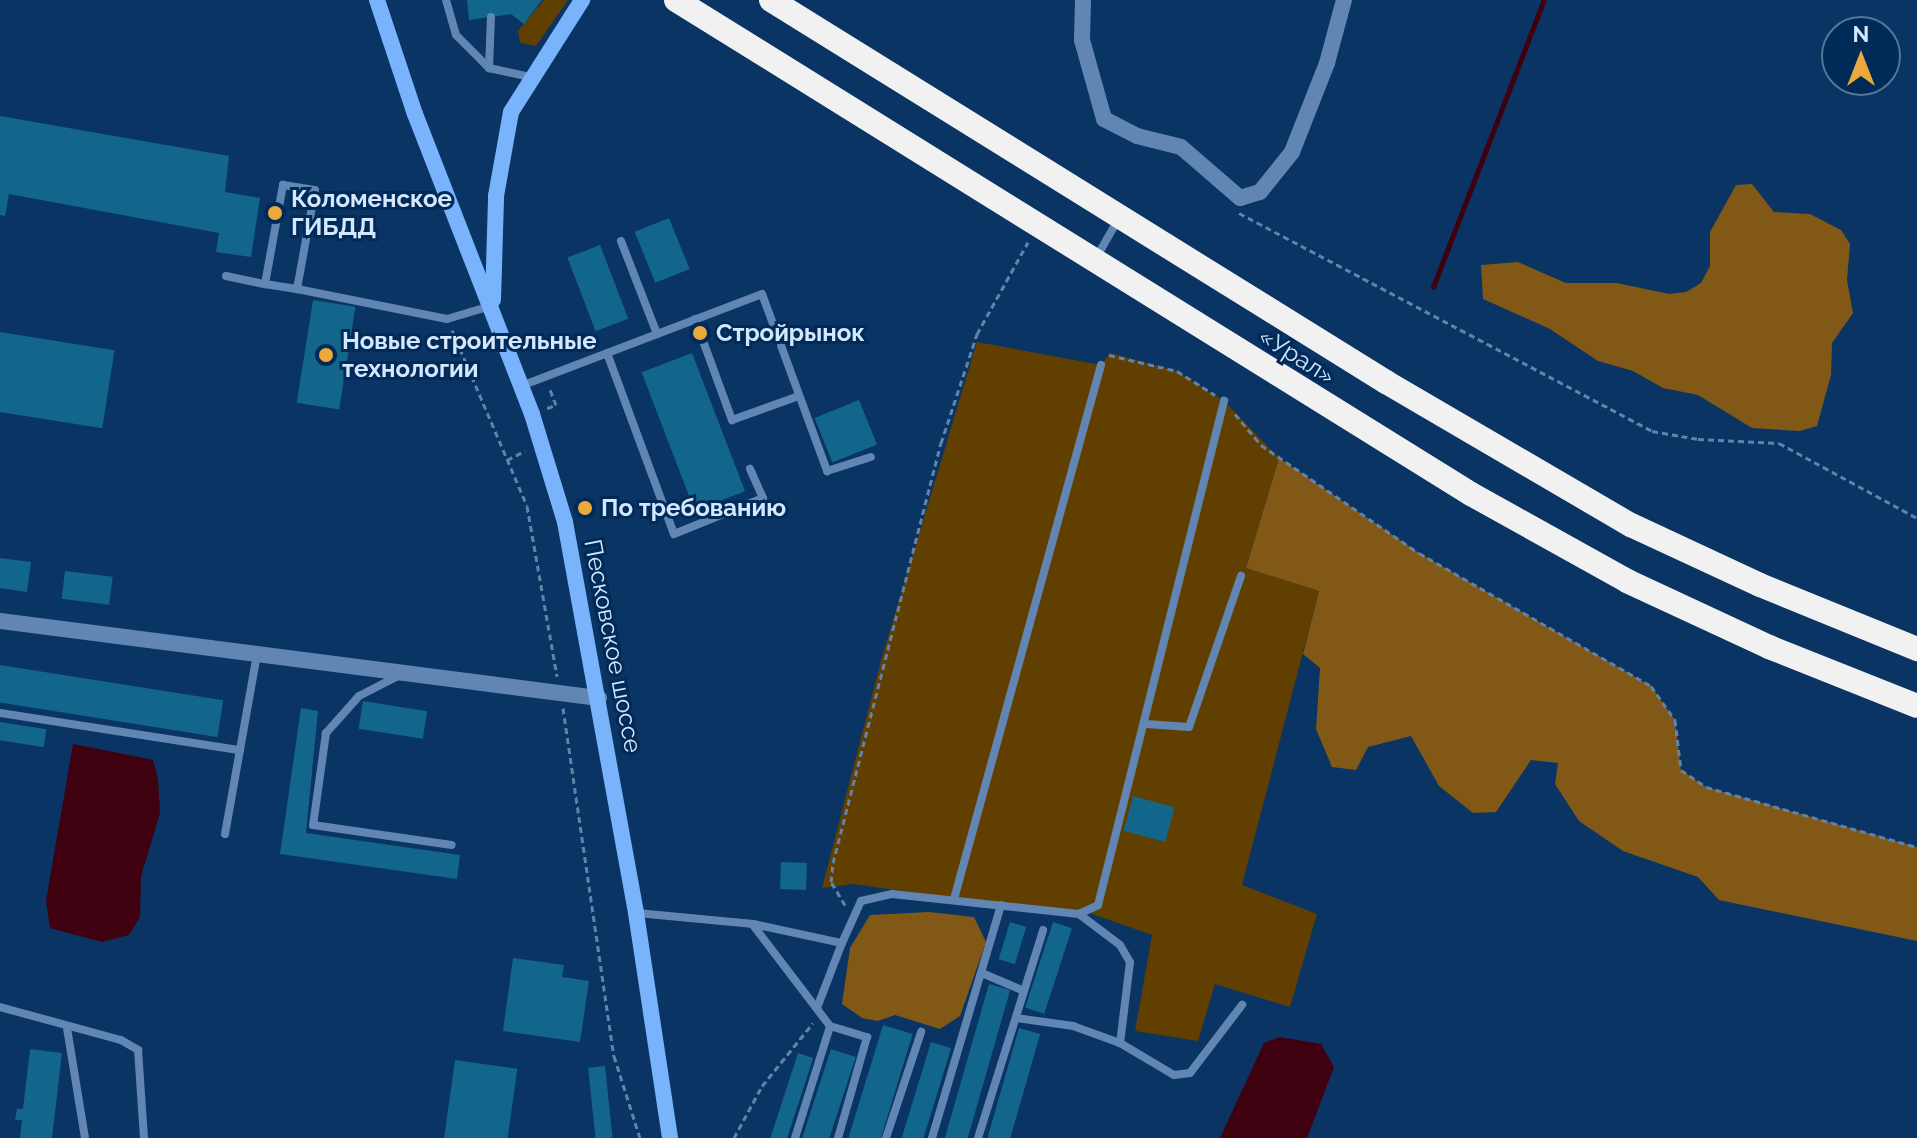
<!DOCTYPE html>
<html>
<head>
<meta charset="utf-8">
<style>
	body { margin:0 }
	#map { position:relative; width:1917px; height:1138px; overflow:hidden; background:#093463; font-family:Raleway,sans-serif }
	div>[style] { position:absolute }
	[style*='--x'] { left:calc(var(--x)*1px); top:calc(var(--y)*1px); width:calc(var(--w)*1px); rotate:calc(var(--a)*1deg) }
	.green>* { inset:0; background:#613f01 }
	.forest>* { inset:0; background:#815816 }
	.water>* { inset:0; background:#3f000f }
	.stream>* { height:5px; margin:-2.5px; padding:0 2.5px; transform-origin:2.5px; border-radius:2.5px; background:#3f000f }
	.building>* { inset:0; background:#13668b; transform-origin:0 0 }
	.path>* { height:3px; margin-top:-1.5px; transform-origin:0; background:repeating-linear-gradient(90deg,#6283a7 0 6px,transparent 0 10px) }
	.lane>* { height:8px; margin:-4px; padding:0 4px; transform-origin:4px; border-radius:4px; background:#6286b3 }
	.street>* { height:16px; margin:-8px; padding:0 8px; transform-origin:8px; border-radius:8px; background:#6286b3 }
	.secondary>* { height:16px; margin:-8px; padding:0 8px; transform-origin:8px; border-radius:8px; background:#78b3fb }
	.highway>* { height:24px; margin:-12px; padding:0 12px; transform-origin:12px; border-radius:12px; background:#f1f1f1 }
	.dots>* { width:22px; height:22px; translate:-50% -50%; box-sizing:border-box; border:4px solid #002a57; border-radius:50% }
	span { translate:-50% -50%; white-space:nowrap; text-align:center; line-height:1.15; -webkit-text-stroke:6px #002a57; paint-order:stroke }
	.poi-label { font-size:24px; color:#d4e7fe; font-weight:700 }
	.left { translate:0 -50%; text-align:left }
	.street-label { font-size:24px; color:#d4e7fe }
	.north { position:absolute; left:1821px; top:16px; width:80px; height:80px; box-sizing:border-box; background:#002a57; border:2px solid #55769a; border-radius:50%; rotate:0deg; font-size:22px; font-weight:700; line-height:32px; text-align:center; color:#d4e7fe }
	.north::after { content:''; display:block; margin:auto; width:28px; height:36px; background:#eda83c; clip-path:polygon(50% 0,100% 100%,50% 72%,0 100%) }
</style>
</head>
<body>
<div id="map">
	<div class="green">
		<i style="clip-path:polygon(544px 0,568px 0,536px 46px,520px 43px,518px 31px)"></i>
		<i style="clip-path:polygon(977px 342px,1101px 365px,1110px 353px,1177px 371px,1224px 401px,1279px 458px,1246px 568px,1319px 591px,1242px 885px,1317px 914px,1290px 1007px,1215px 984px,1198px 1041px,1135px 1031px,1152px 935px,1084px 911px,1001px 905px,853px 884px,822px 888px,882px 657px)"></i>
	</div>
	<div class="forest">
		<i style="clip-path:polygon(1752px 184px,1774px 212px,1810px 214px,1841px 230px,1850px 244px,1847px 280px,1853px 313px,1832px 343px,1831px 375px,1817px 426px,1800px 431px,1752px 428px,1698px 395px,1663px 388px,1633px 371px,1598px 361px,1550px 329px,1483px 299px,1481px 265px,1518px 262px,1566px 283px,1617px 283px,1669px 294px,1686px 292px,1701px 283px,1710px 266px,1710px 232px,1736px 185px)"></i>
		<i style="clip-path:polygon(1279px 458px,1419px 553px,1651px 686px,1675px 720px,1681px 770px,1706px 787px,1917px 847px,1917px 941px,1719px 900px,1698px 877px,1623px 851px,1579px 821px,1555px 784px,1558px 763px,1531px 760px,1496px 812px,1473px 813px,1439px 786px,1411px 736px,1368px 747px,1356px 770px,1332px 767px,1316px 729px,1320px 668px,1303px 654px,1319px 591px,1246px 568px)"></i>
		<i style="clip-path:polygon(929px 912px,974px 917px,986px 942px,960px 1016px,940px 1029px,895px 1015px,878px 1021px,862px 1018px,842px 1004px,850px 948px,870px 915px)"></i>
	</div>
	<div class="water">
		<i style="clip-path:polygon(73px 744px,153px 760px,158px 779px,160px 813px,141px 876px,140px 917px,129px 935px,102px 942px,50px 928px,46px 901px)"></i>
		<i style="clip-path:polygon(1280px 1037px,1321px 1044px,1334px 1067px,1307px 1138px,1220px 1138px,1264px 1043px)"></i>
	</div>
	<div class="stream">
		<i style="--x:1433;--y:287;--w:308;--a:-68.9"></i>
	</div>
	<div class="building">
		<i style="clip-path:polygon(467px 0,542px 0,524px 24px,511px 14px,469px 20px)"></i>
		<i style="clip-path:polygon(0 116px,229px 156px,225px 192px,260px 198px,251px 257px,216px 252px,219px 233px,9px 194px,5px 216px,0 215px)"></i>
		<i style="left:669px;top:218px;width:55px;height:37px;rotate:68deg"></i>
		<i style="left:600px;top:245px;width:79px;height:35px;rotate:69deg"></i>
		<i style="left:313px;top:300px;width:43px;height:104px;rotate:9deg"></i>
		<i style="left:0;top:332px;width:116px;height:79px;rotate:9deg"></i>
		<i style="left:692px;top:353px;width:148px;height:54px;rotate:69deg"></i>
		<i style="left:859px;top:400px;width:48px;height:48px;rotate:68deg"></i>
		<i style="clip-path:polygon(0 558px,31px 562px,27px 592px,0 588px)"></i>
		<i style="left:65px;top:571px;width:48px;height:28px;rotate:7deg"></i>
		<i style="left:0;top:665px;width:226px;height:37px;rotate:9deg"></i>
		<i style="left:363px;top:701px;width:65px;height:28px;rotate:9deg"></i>
		<i style="clip-path:polygon(301px 708px,318px 711px,306px 833px,460px 855px,457px 879px,280px 854px)"></i>
		<i style="left:0;top:722px;width:47px;height:18px;rotate:9deg"></i>
		<i style="left:1133px;top:796px;width:43px;height:36px;rotate:15deg"></i>
		<i style="left:781px;top:862px;width:26px;height:27px;rotate:2deg"></i>
		<i style="left:1010px;top:922px;width:17px;height:39px;rotate:17deg"></i>
		<i style="left:1053px;top:922px;width:20px;height:90px;rotate:18deg"></i>
		<i style="clip-path:polygon(513px 958px,564px 965px,562px 977px,589px 981px,580px 1042px,503px 1031px)"></i>
		<i style="left:989px;top:984px;width:22px;height:161px;rotate:16deg"></i>
		<i style="left:883px;top:1025px;width:31px;height:118px;rotate:17deg"></i>
		<i style="left:1019px;top:1028px;width:22px;height:115px;rotate:16deg"></i>
		<i style="left:931px;top:1042px;width:21px;height:101px;rotate:17deg"></i>
		<i style="clip-path:polygon(30px 1049px,62px 1053px,52px 1138px,20px 1138px,22px 1120px,15px 1120px,17px 1109px,23px 1109px)"></i>
		<i style="left:831px;top:1049px;width:26px;height:93px;rotate:18deg"></i>
		<i style="left:798px;top:1053px;width:16px;height:89px;rotate:18deg"></i>
		<i style="left:455px;top:1060px;width:63px;height:79px;rotate:8deg"></i>
		<i style="left:605px;top:1066px;width:72px;height:17px;rotate:84deg"></i>
	</div>
	<div class="path">
		<i style="--x:1239;--y:213;--w:467;--a:27.8"></i>
		<i style="--x:1652;--y:431;--w:47;--a:9.9"></i>
		<i style="--x:1698;--y:439;--w:81;--a:2.8"></i>
		<i style="--x:1779;--y:443;--w:157;--a:28.5"></i>
		<i style="--x:452;--y:330;--w:191;--a:66.9"></i>
		<i style="--x:527;--y:506;--w:173;--a:80"></i>
		<i style="--x:1109;--y:355;--w:70;--a:13.2"></i>
		<i style="--x:1177;--y:371;--w:45;--a:32.3"></i>
		<i style="--x:547;--y:408;--w:9;--a:-18"></i>
		<i style="--x:556;--y:405;--w:19;--a:-111"></i>
		<i style="--x:1235;--y:414;--w:40;--a:50"></i>
		<i style="--x:1261;--y:445;--w:191;--a:34.4"></i>
		<i style="--x:1419;--y:553;--w:267;--a:29.8"></i>
		<i style="--x:1651;--y:686;--w:42;--a:54.8"></i>
		<i style="--x:1675;--y:720;--w:50;--a:83.2"></i>
		<i style="--x:1681;--y:770;--w:30;--a:34"></i>
		<i style="--x:1706;--y:787;--w:219;--a:15.9"></i>
		<i style="--x:507;--y:460;--w:20;--a:-27"></i>
		<i style="--x:563;--y:708;--w:352;--a:81.7"></i>
		<i style="--x:614;--y:1056;--w:86;--a:72.4"></i>
		<i style="--x:845;--y:905;--w:27;--a:-121"></i>
		<i style="--x:831;--y:882;--w:19;--a:-84"></i>
		<i style="--x:833;--y:863;--w:434;--a:-75.6"></i>
		<i style="--x:941;--y:443;--w:115;--a:-71.7"></i>
		<i style="--x:977;--y:334;--w:105;--a:-61"></i>
		<i style="--x:734;--y:1138;--w:59;--a:-61.7"></i>
		<i style="--x:762;--y:1086;--w:81;--a:-51"></i>
	</div>
	<div class="lane">
		<i style="--x:446;--y:0;--w:36;--a:74"></i>
		<i style="--x:456;--y:35;--w:47;--a:45"></i>
		<i style="--x:489;--y:68;--w:42;--a:12.4"></i>
		<i style="--x:489;--y:68;--w:51;--a:-87.8"></i>
		<i style="--x:621;--y:241;--w:100;--a:68.8"></i>
		<i style="--x:1096;--y:258;--w:46;--a:-60.1"></i>
		<i style="--x:226;--y:276;--w:40;--a:12"></i>
		<i style="--x:265;--y:284;--w:101;--a:-79.7"></i>
		<i style="--x:283;--y:185;--w:32;--a:9"></i>
		<i style="--x:315;--y:190;--w:101;--a:100.3"></i>
		<i style="--x:297;--y:289;--w:153;--a:11.3"></i>
		<i style="--x:447;--y:319;--w:46;--a:-16.5"></i>
		<i style="--x:265;--y:284;--w:32;--a:9"></i>
		<i style="--x:695;--y:319;--w:108;--a:69.9"></i>
		<i style="--x:732;--y:420;--w:71;--a:-19.7"></i>
		<i style="--x:607;--y:353;--w:193;--a:69.7"></i>
		<i style="--x:674;--y:534;--w:96;--a:-22"></i>
		<i style="--x:763;--y:498;--w:32;--a:-114"></i>
		<i style="--x:521;--y:386;--w:258;--a:-20.9"></i>
		<i style="--x:762;--y:294;--w:189;--a:69.8"></i>
		<i style="--x:827;--y:471;--w:46;--a:-17.7"></i>
		<i style="--x:400;--y:675;--w:46;--a:152.9"></i>
		<i style="--x:359;--y:696;--w:50;--a:131.7"></i>
		<i style="--x:326;--y:733;--w:93;--a:98"></i>
		<i style="--x:313;--y:825;--w:140;--a:8.2"></i>
		<i style="--x:0;--y:713;--w:243;--a:8.8"></i>
		<i style="--x:1146;--y:724;--w:43;--a:4"></i>
		<i style="--x:1189;--y:727;--w:160;--a:-71"></i>
		<i style="--x:225;--y:834;--w:182;--a:-79.9"></i>
		<i style="--x:954;--y:899;--w:554;--a:-74.61"></i>
		<i style="--x:637;--y:913;--w:117;--a:5.4"></i>
		<i style="--x:753;--y:924;--w:91;--a:12.1"></i>
		<i style="--x:842;--y:943;--w:46;--a:-65.7"></i>
		<i style="--x:861;--y:901;--w:32;--a:-13"></i>
		<i style="--x:892;--y:894;--w:188;--a:6.1"></i>
		<i style="--x:1079;--y:914;--w:51;--a:37.1"></i>
		<i style="--x:1120;--y:945;--w:20;--a:60"></i>
		<i style="--x:1130;--y:962;--w:82;--a:97"></i>
		<i style="--x:1120;--y:1043;--w:63;--a:30.7"></i>
		<i style="--x:1174;--y:1075;--w:16;--a:-7"></i>
		<i style="--x:1190;--y:1073;--w:86;--a:-52.6"></i>
		<i style="--x:1079;--y:914;--w:21;--a:-25"></i>
		<i style="--x:1098;--y:905;--w:520;--a:-75.96"></i>
		<i style="--x:753;--y:925;--w:127;--a:52.7"></i>
		<i style="--x:830;--y:1026;--w:39;--a:17"></i>
		<i style="--x:867;--y:1037;--w:105;--a:106"></i>
		<i style="--x:984;--y:974;--w:43;--a:23"></i>
		<i style="--x:0;--y:1007;--w:125;--a:15.3"></i>
		<i style="--x:121;--y:1040;--w:20;--a:30"></i>
		<i style="--x:138;--y:1050;--w:88;--a:86.1"></i>
		<i style="--x:817;--y:1008;--w:70;--a:-69"></i>
		<i style="--x:1016;--y:1018;--w:58;--a:8"></i>
		<i style="--x:1073;--y:1026;--w:50;--a:19.9"></i>
		<i style="--x:67;--y:1028;--w:111;--a:80.7"></i>
		<i style="--x:795;--y:1138;--w:117;--a:-72.6"></i>
		<i style="--x:886;--y:1138;--w:112;--a:-71.7"></i>
		<i style="--x:932;--y:1138;--w:243;--a:-73.5"></i>
		<i style="--x:978;--y:1138;--w:218;--a:-72.6"></i>
	</div>
	<div class="street">
		<i style="--x:1083;--y:0;--w:40;--a:91.4"></i>
		<i style="--x:1082;--y:40;--w:82;--a:74.4"></i>
		<i style="--x:1104;--y:119;--w:37;--a:27"></i>
		<i style="--x:1137;--y:136;--w:45;--a:14"></i>
		<i style="--x:1181;--y:147;--w:78;--a:40.8"></i>
		<i style="--x:1240;--y:198;--w:21;--a:-17"></i>
		<i style="--x:1260;--y:192;--w:51;--a:-51.3"></i>
		<i style="--x:1292;--y:152;--w:96;--a:-68.5"></i>
		<i style="--x:1327;--y:63;--w:65;--a:-74.9"></i>
		<i style="--x:0;--y:621;--w:604;--a:7.33"></i>
	</div>
	<div class="secondary">
		<i style="--x:377;--y:0;--w:120;--a:71.6"></i>
		<i style="--x:415;--y:114;--w:322;--a:68.7"></i>
		<i style="--x:532;--y:414;--w:113;--a:73"></i>
		<i style="--x:565;--y:522;--w:397;--a:79.7"></i>
		<i style="--x:636;--y:913;--w:228;--a:81.4"></i>
		<i style="--x:493;--y:300;--w:104;--a:-88.3"></i>
		<i style="--x:496;--y:196;--w:85;--a:-79.9"></i>
		<i style="--x:511;--y:112;--w:133;--a:-57.6"></i>
	</div>
	<div class="highway">
		<i style="--x:676;--y:0;--w:936;--a:31.86"></i>
		<i style="--x:1471;--y:494;--w:179;--a:29.1"></i>
		<i style="--x:1627;--y:581;--w:157;--a:24.9"></i>
		<i style="--x:1769;--y:647;--w:159;--a:21.7"></i>
		<i style="--x:771;--y:0;--w:724;--a:31.85"></i>
		<i style="--x:1386;--y:382;--w:284;--a:30.3"></i>
		<i style="--x:1631;--y:525;--w:142;--a:24.9"></i>
		<i style="--x:1760;--y:585;--w:170;--a:22.2"></i>
	</div>
	<div class="dots">
		<i style="left:275px;top:213px;background:#eda83c"></i>
		<i style="left:700px;top:333px;background:#eda83c"></i>
		<i style="left:326px;top:355px;background:#eda83c"></i>
		<i style="left:585px;top:508px;background:#eda83c"></i>
	</div>
	<div class="poi-label">
		<span class="left" style="left:291px;top:213px">Коломенское<br>ГИБДД</span>
		<span class="left" style="left:716px;top:333px">Стройрынок</span>
		<span class="left" style="left:342px;top:355px">Новые строительные<br>технологии</span>
		<span class="left" style="left:601px;top:508px">По требованию</span>
	</div>
	<div class="street-label">
		<span style="left:1297px;top:356px;rotate:32deg">«Урал»</span>
		<span style="left:613px;top:646px;rotate:79deg">Песковское шоссе</span>
	</div>
	<div class="north">N</div>
</div>
</body>
</html>
